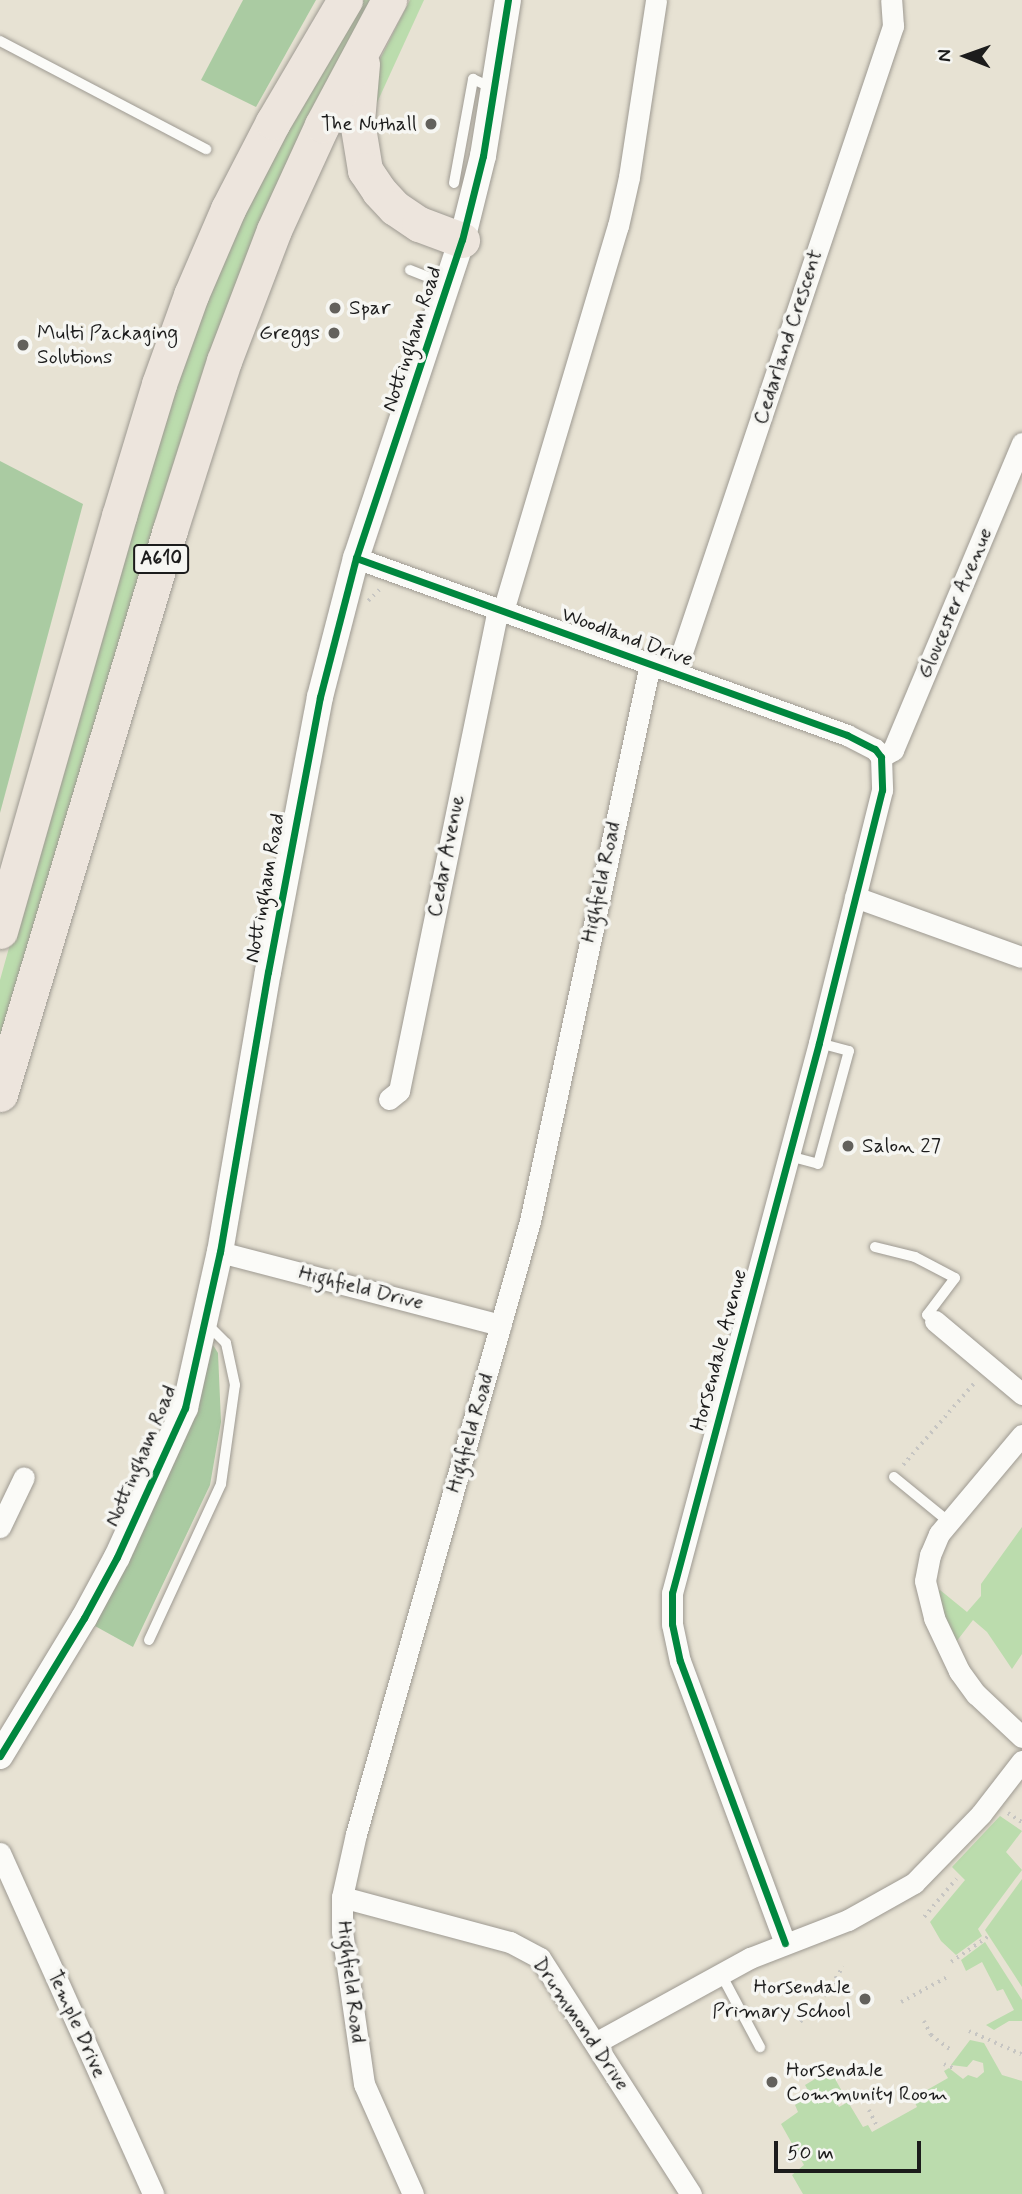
<!DOCTYPE html>
<html>
<head>
<meta charset="utf-8">
<style>
	body { margin:0 }
	#map { position:relative; width:1022px; height:2194px; overflow:hidden; background:#e7e2d3; font-family:Mynerve,sans-serif }
	div>[style] { position:absolute }
	[style*='--x'] { left:calc(var(--x)*1px); top:calc(var(--y)*1px); width:calc(var(--w)*1px); rotate:calc(var(--a)*1deg) }
	.green>* { inset:0; background:#bbdcad }
	.forest>* { inset:0; background:#aacba2 }
	.path>* { height:3.5px; margin-top:-1.75px; transform-origin:0; background:repeating-linear-gradient(90deg,#c6c5c2 0 2px,transparent 0 7px) }
	.roads { filter:drop-shadow(0 0 2px #9e9a92) drop-shadow(0 0 2px #9e9a92) }
	.service>* { height:10px; margin:-5px; padding:0 5px; transform-origin:5px; border-radius:5px; background:#fbfbf8 }
	.minor>* { height:21px; margin:-10.5px; padding:0 10.5px; transform-origin:10.5px; border-radius:10.5px; background:#fbfbf8 }
	.tertiary>* { height:26px; margin:-13px; padding:0 13px; transform-origin:13px; border-radius:13px; background:#fbfbf8 }
	.trunk>* { height:35px; margin:-17.5px; padding:0 17.5px; transform-origin:17.5px; border-radius:17.5px; background:#ede5dd }
	.cycleway>* { height:7px; margin:-3.5px; padding:0 3.5px; transform-origin:3.5px; border-radius:3.5px; background:#00873e }
	.dots>* { width:19px; height:19px; translate:-50% -50%; box-sizing:border-box; border:4px solid #f6f6f2; border-radius:50% }
	span { translate:-50% -50%; white-space:nowrap; text-align:center; line-height:1.15; -webkit-text-stroke:7px #f6f6f2; paint-order:stroke }
	.shield-label span { padding:2px 5px; background:#f6f6f2; border:2px solid; border-radius:5px; -webkit-text-stroke-width:0 }
	.shield-label { font-size:19px; color:#1c1c1c; font-weight:700 }
	.poi-label { font-size:21px; color:#1c1c1c }
	.right { translate:-100% -50%; text-align:right }
	.left { translate:0 -50%; text-align:left }
	.street-label { font-size:21px; color:#1c1c1c }
	.north { position:absolute; left:931px; top:21px; width:70px; height:70px; -webkit-text-stroke:5px #f6f6f2; paint-order:stroke; rotate:271deg; font-size:19px; font-weight:700; line-height:28px; text-align:center; color:#1c1c1c }
	.north::after { content:''; display:block; margin:auto; width:24px; height:32px; background:#1c1c1c; clip-path:polygon(50% 0,100% 100%,50% 72%,0 100%) }
	.scale { position:absolute; left:774px; top:2141px; width:147px; height:32px; box-sizing:border-box; border:4px solid #1c1c1c; border-top:0; padding-left:9px; font-size:21px; line-height:24px; white-space:nowrap; color:#1c1c1c; -webkit-text-stroke:5px #f6f6f2; paint-order:stroke }
</style>
</head>
<body>
<div id="map">
	<div class="green">
		<i style="clip-path:polygon(357px 0,375px 0,327px 90px,0 1064px,0 980px,153px 432px,213px 264px)"></i>
		<i style="clip-path:polygon(410px 0,424px 0,370px 118px,370px 79px)"></i>
		<i style="clip-path:polygon(1022px 1527px,1022px 1654px,1012px 1669px,987px 1632px,973px 1620px,956px 1642px,932px 1596px,940px 1590px,967px 1612px,981px 1596px,981px 1584px)"></i>
		<i style="clip-path:polygon(1000px 1816px,1022px 1831px,1006px 1852px,1022px 1870px,978px 1929px,982px 1936px,956px 1955px,941px 1941px,930px 1922px,965px 1880px,952px 1867px)"></i>
		<i style="clip-path:polygon(1022px 1879px,1022px 1987px,985px 1930px)"></i>
		<i style="clip-path:polygon(985px 1942px,1022px 2000px,1022px 2021px,1009px 2021px,994px 2030px,986px 2025px,1014px 2010px,1003px 1989px,997px 1991px,982px 1962px,966px 1971px,961px 1960px)"></i>
		<i style="clip-path:polygon(970px 2040px,984px 2043px,1002px 2075px,1022px 2081px,1022px 2194px,803px 2194px,792px 2175px,804px 2165px,781px 2124px,798px 2112px,795px 2105px,810px 2094px,805px 2085px,830px 2070px,843px 2093px,834px 2098px,839px 2107px,848px 2102px,863px 2127px,868px 2125px,872px 2132px,917px 2107px,913px 2098px,948px 2078px,944px 2071px,949px 2068px,963px 2079px,968px 2075px,977px 2078px,984px 2072px,983px 2063px,973px 2060px,967px 2067px,951px 2065px)"></i>
	</div>
	<div class="forest">
		<i style="clip-path:polygon(243px 0,316px 0,256px 107px,201px 80px)"></i>
		<i style="clip-path:polygon(0 461px,83px 504px,0 813px)"></i>
		<i style="clip-path:polygon(213px 1345px,218px 1353px,221px 1422px,210px 1485px,133px 1647px,95px 1626px,196px 1412px)"></i>
	</div>
	<div class="path">
		<i style="--x:368;--y:601;--w:20;--a:-45"></i>
		<i style="--x:903;--y:1465;--w:111;--a:-49"></i>
		<i style="--x:1008;--y:1813;--w:17;--a:33"></i>
		<i style="--x:924;--y:1917;--w:50;--a:-49.9"></i>
		<i style="--x:951;--y:1962;--w:46;--a:-34.4"></i>
		<i style="--x:834;--y:1982;--w:18;--a:49"></i>
		<i style="--x:901;--y:2002;--w:52;--a:-28.5"></i>
		<i style="--x:924;--y:2021;--w:16;--a:63"></i>
		<i style="--x:931;--y:2035;--w:26;--a:37"></i>
		<i style="--x:800;--y:2022;--w:35;--a:-47"></i>
		<i style="--x:824;--y:1996;--w:35;--a:-57"></i>
		<i style="--x:969;--y:2031;--w:57;--a:23.9"></i>
		<i style="--x:1021;--y:2054;--w:2;--a:-63"></i>
		<i style="--x:944;--y:2064;--w:12;--a:24"></i>
		<i style="--x:869;--y:2110;--w:20;--a:63"></i>
	</div>
	<div class="roads">
		<div class="service">
			<i style="--x:0;--y:41;--w:233;--a:27.7"></i>
			<i style="--x:454;--y:183;--w:106;--a:-79.6"></i>
			<i style="--x:473;--y:79;--w:23;--a:25"></i>
			<i style="--x:410;--y:270;--w:41;--a:21.5"></i>
			<i style="--x:789;--y:1156;--w:30;--a:15"></i>
			<i style="--x:818;--y:1164;--w:117;--a:-74.7"></i>
			<i style="--x:849;--y:1051;--w:31;--a:-165"></i>
			<i style="--x:875;--y:1247;--w:41;--a:14"></i>
			<i style="--x:915;--y:1257;--w:45;--a:27.7"></i>
			<i style="--x:955;--y:1278;--w:46;--a:127.1"></i>
			<i style="--x:927;--y:1315;--w:10;--a:37"></i>
			<i style="--x:894;--y:1477;--w:71;--a:39.3"></i>
			<i style="--x:149;--y:1640;--w:172;--a:-65.2"></i>
			<i style="--x:221;--y:1484;--w:100;--a:-82"></i>
			<i style="--x:235;--y:1385;--w:43;--a:-102.1"></i>
			<i style="--x:226;--y:1343;--w:28;--a:-135"></i>
			<i style="--x:721;--y:1974;--w:83;--a:61.9"></i>
		</div>
		<div class="minor">
			<i style="--x:356;--y:558;--w:522;--a:19.82"></i>
			<i style="--x:847;--y:735;--w:31;--a:27"></i>
			<i style="--x:875;--y:749;--w:10;--a:53"></i>
			<i style="--x:881;--y:757;--w:33;--a:88"></i>
			<i style="--x:882;--y:790;--w:261;--a:104"></i>
			<i style="--x:819;--y:1043;--w:569;--a:104.96"></i>
			<i style="--x:672;--y:1593;--w:31;--a:90"></i>
			<i style="--x:672;--y:1624;--w:38;--a:78"></i>
			<i style="--x:680;--y:1661;--w:301;--a:69.6"></i>
			<i style="--x:503;--y:611;--w:402;--a:-73.4"></i>
			<i style="--x:618;--y:226;--w:50;--a:-77.3"></i>
			<i style="--x:629;--y:177;--w:179;--a:-81.3"></i>
			<i style="--x:675;--y:673;--w:683;--a:-71.38"></i>
			<i style="--x:893;--y:26;--w:26;--a:-94"></i>
			<i style="--x:881;--y:757;--w:14;--a:-30"></i>
			<i style="--x:893;--y:750;--w:333;--a:-67.2"></i>
			<i style="--x:855;--y:897;--w:177;--a:19.8"></i>
			<i style="--x:389;--y:1099;--w:13;--a:-39"></i>
			<i style="--x:399;--y:1091;--w:491;--a:-78.4"></i>
			<i style="--x:220;--y:1252;--w:290;--a:14.6"></i>
			<i style="--x:935;--y:1321;--w:114;--a:40"></i>
			<i style="--x:1022;--y:1435;--w:129;--a:130"></i>
			<i style="--x:939;--y:1534;--w:23;--a:113"></i>
			<i style="--x:930;--y:1555;--w:26;--a:101"></i>
			<i style="--x:925;--y:1581;--w:38;--a:76"></i>
			<i style="--x:934;--y:1618;--w:59;--a:64.7"></i>
			<i style="--x:959;--y:1671;--w:29;--a:54"></i>
			<i style="--x:976;--y:1694;--w:63;--a:43.1"></i>
			<i style="--x:0;--y:1527;--w:55;--a:-64.4"></i>
			<i style="--x:0;--y:1853;--w:374;--a:65.8"></i>
			<i style="--x:342;--y:1897;--w:174;--a:15"></i>
			<i style="--x:510;--y:1942;--w:34;--a:28"></i>
			<i style="--x:540;--y:1958;--w:280;--a:57.4"></i>
			<i style="--x:597;--y:2042;--w:175;--a:-28.8"></i>
			<i style="--x:750;--y:1958;--w:105;--a:-21.2"></i>
			<i style="--x:848;--y:1920;--w:76;--a:-29.3"></i>
			<i style="--x:914;--y:1883;--w:96;--a:-45.8"></i>
			<i style="--x:981;--y:1814;--w:67;--a:-52.3"></i>
			<i style="--x:413;--y:2194;--w:120;--a:-114"></i>
			<i style="--x:364;--y:2084;--w:155;--a:-98.2"></i>
			<i style="--x:342;--y:1931;--w:34;--a:-90"></i>
			<i style="--x:342;--y:1897;--w:65;--a:-77.5"></i>
			<i style="--x:356;--y:1834;--w:637;--a:-74.15"></i>
			<i style="--x:530;--y:1221;--w:570;--a:-77.84"></i>
		</div>
		<div class="tertiary">
			<i style="--x:0;--y:1756;--w:162;--a:-58.7"></i>
			<i style="--x:84;--y:1618;--w:69;--a:-61.6"></i>
			<i style="--x:117;--y:1557;--w:164;--a:-65.5"></i>
			<i style="--x:185;--y:1408;--w:160;--a:-77.4"></i>
			<i style="--x:220;--y:1252;--w:284;--a:-80.3"></i>
			<i style="--x:268;--y:972;--w:280;--a:-79.3"></i>
			<i style="--x:320;--y:697;--w:144;--a:-75.5"></i>
			<i style="--x:356;--y:558;--w:335;--a:-71.6"></i>
			<i style="--x:462;--y:240;--w:87;--a:-76"></i>
			<i style="--x:483;--y:156;--w:158;--a:-80.9"></i>
		</div>
		<div class="trunk">
			<i style="--x:362;--y:64;--w:57;--a:95"></i>
			<i style="--x:357;--y:121;--w:50;--a:80.7"></i>
			<i style="--x:365;--y:170;--w:25;--a:56"></i>
			<i style="--x:379;--y:191;--w:23;--a:47"></i>
			<i style="--x:395;--y:208;--w:29;--a:34"></i>
			<i style="--x:419;--y:224;--w:46;--a:20.4"></i>
			<i style="--x:0;--y:931;--w:432;--a:-74"></i>
			<i style="--x:119;--y:516;--w:138;--a:-73.1"></i>
			<i style="--x:159;--y:384;--w:95;--a:-70.2"></i>
			<i style="--x:191;--y:295;--w:94;--a:-66.7"></i>
			<i style="--x:228;--y:209;--w:98;--a:-62.7"></i>
			<i style="--x:273;--y:122;--w:142;--a:-59.5"></i>
			<i style="--x:0;--y:1094;--w:589;--a:-73.23"></i>
			<i style="--x:170;--y:530;--w:177;--a:-72.3"></i>
			<i style="--x:224;--y:361;--w:140;--a:-69.1"></i>
			<i style="--x:274;--y:230;--w:115;--a:-65.4"></i>
			<i style="--x:322;--y:125;--w:142;--a:-61.8"></i>
		</div>
	</div>
	<div class="cycleway">
		<i style="--x:356;--y:558;--w:522;--a:19.82"></i>
		<i style="--x:847;--y:735;--w:31;--a:27"></i>
		<i style="--x:875;--y:749;--w:10;--a:53"></i>
		<i style="--x:881;--y:757;--w:33;--a:88"></i>
		<i style="--x:882;--y:790;--w:261;--a:104"></i>
		<i style="--x:819;--y:1043;--w:569;--a:104.96"></i>
		<i style="--x:672;--y:1593;--w:31;--a:90"></i>
		<i style="--x:672;--y:1624;--w:38;--a:78"></i>
		<i style="--x:680;--y:1661;--w:301;--a:69.6"></i>
		<i style="--x:0;--y:1756;--w:162;--a:-58.7"></i>
		<i style="--x:84;--y:1618;--w:69;--a:-61.6"></i>
		<i style="--x:117;--y:1557;--w:164;--a:-65.5"></i>
		<i style="--x:185;--y:1408;--w:160;--a:-77.4"></i>
		<i style="--x:220;--y:1252;--w:284;--a:-80.3"></i>
		<i style="--x:268;--y:972;--w:280;--a:-79.3"></i>
		<i style="--x:320;--y:697;--w:144;--a:-75.5"></i>
		<i style="--x:356;--y:558;--w:335;--a:-71.6"></i>
		<i style="--x:462;--y:240;--w:87;--a:-76"></i>
		<i style="--x:483;--y:156;--w:158;--a:-80.9"></i>
	</div>
	<div class="dots">
		<i style="left:431px;top:124px;background:#63615c"></i>
		<i style="left:335px;top:308px;background:#63615c"></i>
		<i style="left:334px;top:333px;background:#63615c"></i>
		<i style="left:23px;top:345px;background:#63615c"></i>
		<i style="left:848px;top:1146px;background:#63615c"></i>
		<i style="left:865px;top:1999px;background:#63615c"></i>
		<i style="left:772px;top:2082px;background:#63615c"></i>
	</div>
	<div class="shield-label">
		<span style="left:161px;top:559px">A610</span>
	</div>
	<div class="poi-label">
		<span class="right" style="left:417px;top:124px">The Nuthall</span>
		<span class="left" style="left:349px;top:308px">Spar</span>
		<span class="left" style="left:37px;top:345px">Multi Packaging<br>Solutions</span>
		<span class="right" style="left:320px;top:333px">Greggs</span>
		<span class="left" style="left:862px;top:1146px">Salon 27</span>
		<span class="right" style="left:851px;top:1999px">Horsendale<br>Primary School</span>
		<span class="left" style="left:786px;top:2082px">Horsendale<br>Community Room</span>
	</div>
	<div class="street-label">
		<span style="left:788px;top:337px;rotate:-72deg">Cedarland Crescent</span>
		<span style="left:412px;top:339px;rotate:-72deg">Nottingham Road</span>
		<span style="left:955px;top:603px;rotate:-67deg">Gloucester Avenue</span>
		<span style="left:627px;top:637px;rotate:20deg">Woodland Drive</span>
		<span style="left:446px;top:856px;rotate:-79deg">Cedar Avenue</span>
		<span style="left:601px;top:882px;rotate:-78deg">Highfield Road</span>
		<span style="left:265px;top:888px;rotate:-80deg">Nottingham Road</span>
		<span style="left:361px;top:1288px;rotate:14deg">Highfield Drive</span>
		<span style="left:719px;top:1350px;rotate:-75deg">Horsendale Avenue</span>
		<span style="left:470px;top:1433px;rotate:-74deg">Highfield Road</span>
		<span style="left:141px;top:1456px;rotate:-67deg">Nottingham Road</span>
		<span style="left:351px;top:1982px;rotate:83deg">Highfield Road</span>
		<span style="left:77px;top:2024px;rotate:66deg">Temple Drive</span>
		<span style="left:581px;top:2024px;rotate:56deg">Drummond Drive</span>
	</div>
	<div class="north">N</div>
	<div class="scale">50 m</div>
</div>
</body>
</html>
